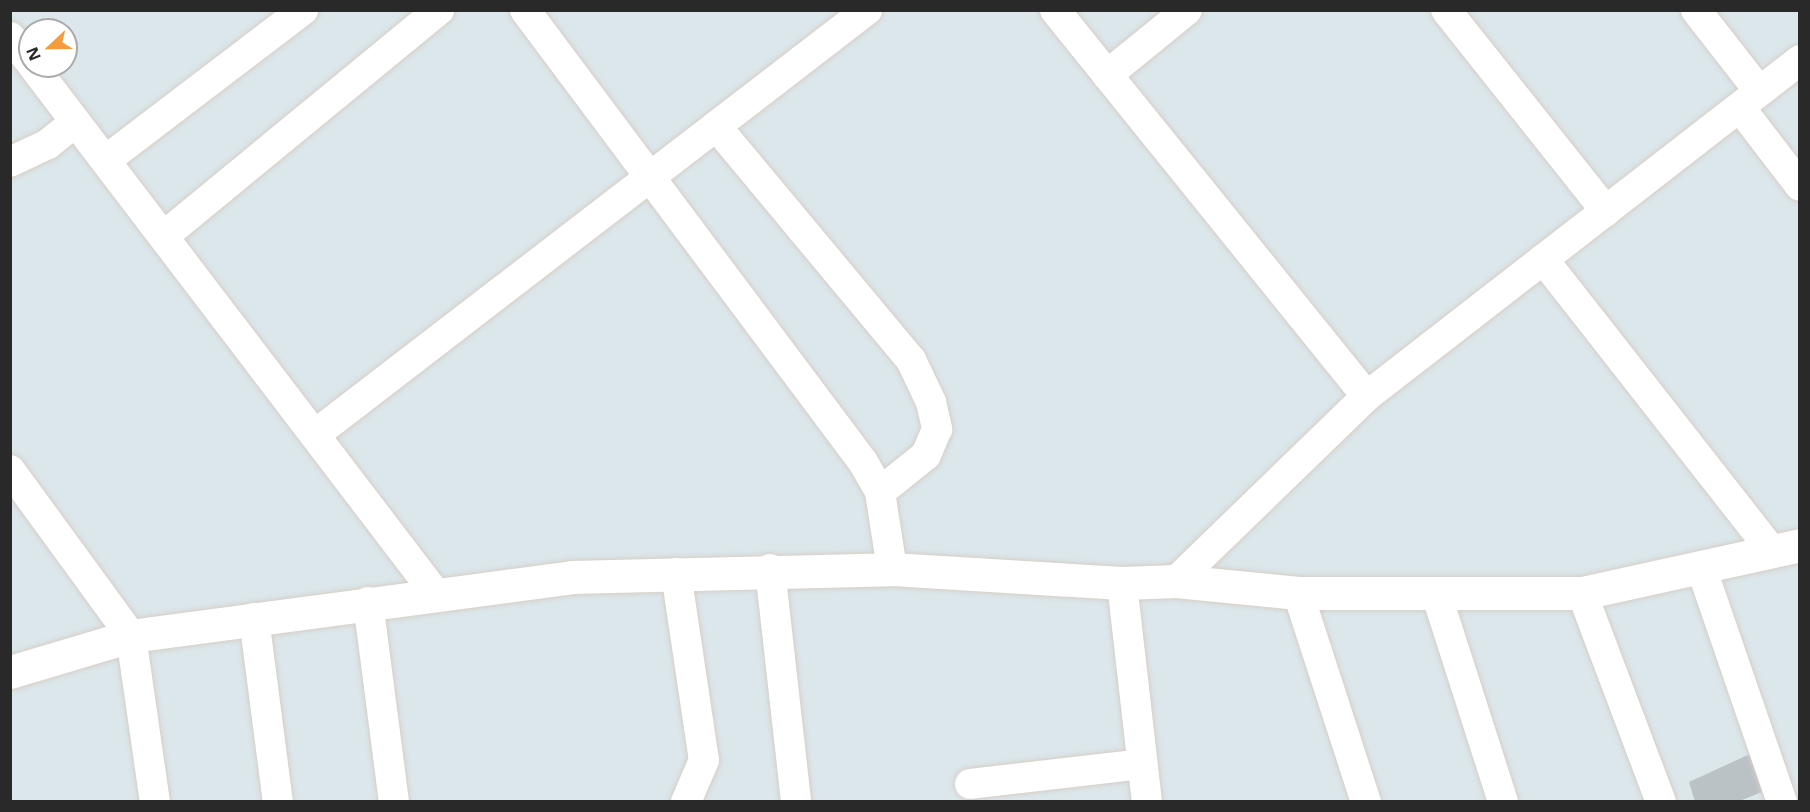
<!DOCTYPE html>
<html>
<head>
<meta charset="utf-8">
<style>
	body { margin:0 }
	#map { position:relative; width:1810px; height:812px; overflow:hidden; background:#dbe7eb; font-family:"Noto Sans",sans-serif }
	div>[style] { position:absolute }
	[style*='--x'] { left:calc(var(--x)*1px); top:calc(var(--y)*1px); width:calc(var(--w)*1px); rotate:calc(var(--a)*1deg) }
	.building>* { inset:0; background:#bbc2c6 }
	.roads { filter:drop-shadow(0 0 2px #d7cec6) drop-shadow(0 0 2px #d7cec6) }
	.minor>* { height:30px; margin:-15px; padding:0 15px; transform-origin:15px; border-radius:15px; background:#fff }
	.tertiary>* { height:33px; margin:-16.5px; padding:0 16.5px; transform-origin:16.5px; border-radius:16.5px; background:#fff }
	span { translate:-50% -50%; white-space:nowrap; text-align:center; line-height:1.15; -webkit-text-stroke:5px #fff; paint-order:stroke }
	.frame { position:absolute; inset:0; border:12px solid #292929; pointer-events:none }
	.north { position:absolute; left:18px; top:18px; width:60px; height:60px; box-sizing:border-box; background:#fff; border:2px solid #a9a9a9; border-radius:50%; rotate:248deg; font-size:16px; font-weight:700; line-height:24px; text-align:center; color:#292929 }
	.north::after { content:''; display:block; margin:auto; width:21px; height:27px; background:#f59c3e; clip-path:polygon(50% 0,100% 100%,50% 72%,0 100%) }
</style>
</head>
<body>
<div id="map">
	<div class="building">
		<i style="clip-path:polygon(1750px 754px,1762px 792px,1737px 802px,1695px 802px,1689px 782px)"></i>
	</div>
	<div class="roads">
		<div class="minor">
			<i style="--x:525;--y:10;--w:564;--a:53.21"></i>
			<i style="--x:863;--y:462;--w:34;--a:60"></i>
			<i style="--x:880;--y:492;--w:78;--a:81.1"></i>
			<i style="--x:1055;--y:10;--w:496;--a:51.1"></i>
			<i style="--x:1367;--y:396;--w:266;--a:135.9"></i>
			<i style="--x:1446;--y:10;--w:257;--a:51.5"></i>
			<i style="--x:1696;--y:10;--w:103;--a:52.1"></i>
			<i style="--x:10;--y:37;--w:32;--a:51"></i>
			<i style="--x:33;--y:66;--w:663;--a:52.66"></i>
			<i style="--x:1107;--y:75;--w:103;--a:-39.1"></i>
			<i style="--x:1741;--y:109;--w:97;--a:52.5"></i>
			<i style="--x:716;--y:126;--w:305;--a:50.2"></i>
			<i style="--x:911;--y:360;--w:47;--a:64.5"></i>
			<i style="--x:931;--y:402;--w:28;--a:77"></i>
			<i style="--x:937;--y:429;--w:28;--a:113"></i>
			<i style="--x:926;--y:455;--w:59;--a:141.2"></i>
			<i style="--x:106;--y:160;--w:248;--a:-37.3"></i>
			<i style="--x:10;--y:162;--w:42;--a:-25.3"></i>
			<i style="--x:48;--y:144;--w:35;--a:-39"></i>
			<i style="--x:165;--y:235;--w:355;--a:-39.4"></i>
			<i style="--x:1543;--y:259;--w:371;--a:51.9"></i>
			<i style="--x:1367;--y:396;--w:548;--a:-37.81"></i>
			<i style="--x:317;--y:433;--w:694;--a:-37.56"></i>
			<i style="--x:10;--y:470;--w:205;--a:53.9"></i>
			<i style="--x:131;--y:636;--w:168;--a:81.8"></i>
			<i style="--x:1701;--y:567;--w:249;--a:71"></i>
			<i style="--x:770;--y:569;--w:234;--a:83.6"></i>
			<i style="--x:676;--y:573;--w:189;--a:81.5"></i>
			<i style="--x:704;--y:760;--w:46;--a:113.2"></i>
			<i style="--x:1122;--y:583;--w:220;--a:83.5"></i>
			<i style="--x:1298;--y:593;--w:220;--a:72"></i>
			<i style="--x:1436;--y:593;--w:219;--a:72.2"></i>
			<i style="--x:1582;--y:593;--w:223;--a:69.3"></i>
			<i style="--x:368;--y:602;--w:202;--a:82.6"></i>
			<i style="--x:254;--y:618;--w:186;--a:82.6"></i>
			<i style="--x:970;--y:784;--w:173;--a:-6.6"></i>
		</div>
		<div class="tertiary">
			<i style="--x:10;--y:672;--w:126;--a:-16.6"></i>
			<i style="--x:131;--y:636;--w:444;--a:-7.6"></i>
			<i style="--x:571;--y:577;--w:321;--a:-1.4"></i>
			<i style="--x:892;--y:569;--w:230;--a:3.5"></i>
			<i style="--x:1122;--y:583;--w:54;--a:-2.1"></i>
			<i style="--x:1176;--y:581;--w:123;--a:5.6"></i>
			<i style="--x:1298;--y:593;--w:284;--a:0"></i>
			<i style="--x:1582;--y:593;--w:223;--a:-12.4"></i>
		</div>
	</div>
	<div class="frame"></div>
	<div class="north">N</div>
</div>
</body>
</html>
